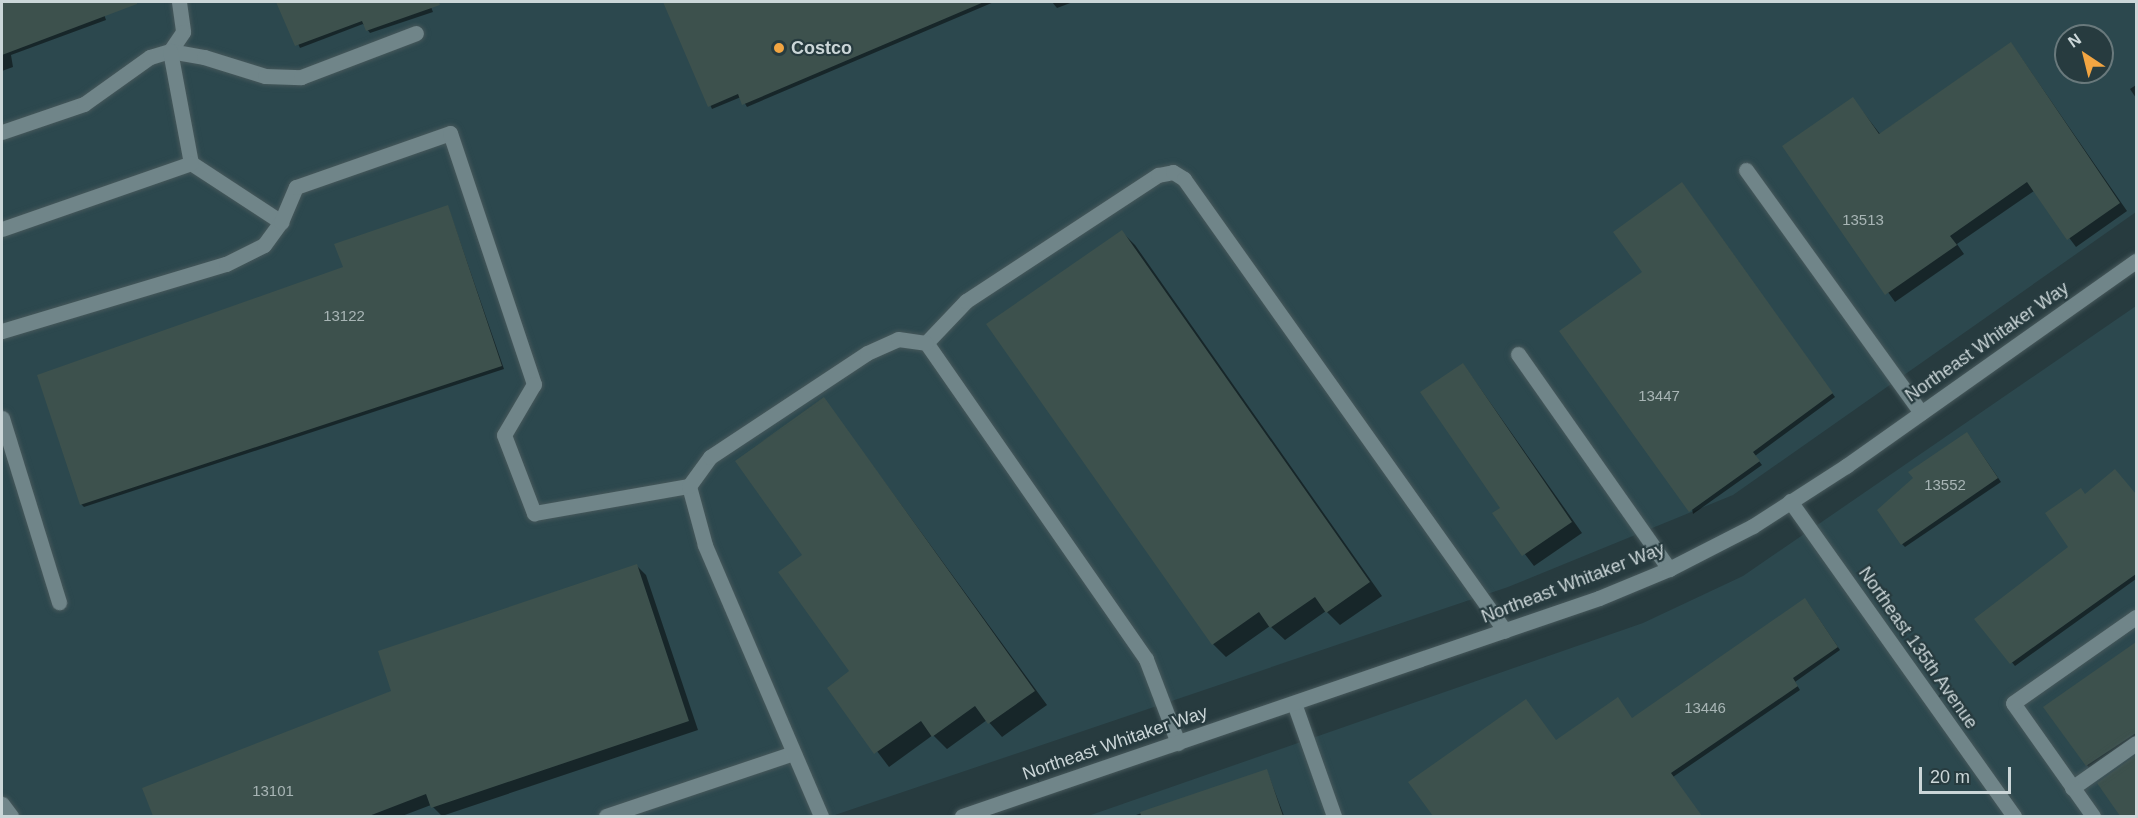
<!DOCTYPE html>
<html>
<head>
<meta charset="utf-8">
<style>
	body { margin:0 }
	#map { position:relative; width:2138px; height:818px; overflow:hidden; background:#273b3f; font-family:Helvetica,sans-serif }
	div>[style] { position:absolute }
	[style*='--x'] { left:calc(var(--x)*1px); top:calc(var(--y)*1px); width:calc(var(--w)*1px); rotate:calc(var(--a)*1deg) }
	.built>* { inset:0; background:#2c484e }
	.shadow>* { inset:0; background:#0007 }
	.building>* { inset:0; background:#3d514d }
	.roads { filter:drop-shadow(0 0 2px #47585b) drop-shadow(0 0 2px #47585b) }
	.service>* { height:15px; margin:-7.5px; padding:0 7.5px; transform-origin:7.5px; border-radius:7.5px; background:#708589 }
	.minor>* { height:15px; margin:-7.5px; padding:0 7.5px; transform-origin:7.5px; border-radius:7.5px; background:#708589 }
	.tertiary>* { height:15px; margin:-7.5px; padding:0 7.5px; transform-origin:7.5px; border-radius:7.5px; background:#708589 }
	.dots>* { width:16px; height:16px; translate:-50% -50%; box-sizing:border-box; border:3px solid #273b3f; border-radius:50% }
	span { translate:-50% -50%; white-space:nowrap; text-align:center; line-height:1.15; -webkit-text-stroke:4.5px #273b3f; paint-order:stroke }
	.number-label { font-size:15px; color:#a8b5b5 }
	.number-label span { -webkit-text-stroke-width:0 }
	.poi-label { font-size:18px; color:#cbd6d8; font-weight:700 }
	.left { translate:0 -50%; text-align:left }
	.street-label { font-size:18px; color:#cbd6d8 }
	.frame { position:absolute; inset:0; border:3px solid #cbd6d8; pointer-events:none }
	.north { position:absolute; left:2054px; top:24px; width:60px; height:60px; box-sizing:border-box; background:#273b3f; border:2px solid #69797c; border-radius:50%; rotate:325deg; font-size:16px; font-weight:700; line-height:24px; text-align:center; color:#cbd6d8 }
	.north::after { content:''; display:block; margin:auto; width:21px; height:27px; background:#f2a542; clip-path:polygon(50% 0,100% 100%,50% 72%,0 100%) }
	.scale { position:absolute; left:1919px; top:767px; width:92px; height:27px; box-sizing:border-box; border:3px solid #cbd6d8; border-top:0; padding-left:8px; font-size:18px; line-height:21px; white-space:nowrap; color:#cbd6d8; -webkit-text-stroke:4px #273b3f; paint-order:stroke }
</style>
</head>
<body>
<div id="map">
	<div class="built">
		<i style="clip-path:polygon(evenodd,2px 2px,2136px 2px,2136px 212px,1733px 495px,1508px 587px,832px 816px,2px 816px,2px 2px,2066px 36px,2102px 36px,2102px 72px,2066px 72px,2066px 36px)"></i>
		<i style="clip-path:polygon(2136px 306px,2136px 816px,1088px 816px,1643px 623px,1743px 576px)"></i>
	</div>
	<div class="shadow">
		<i style="clip-path:polygon(2px 2px,100px 2px,106px 20px,11px 55px,13px 67px,2px 71px)"></i>
		<i style="clip-path:polygon(278px 2px,429px 2px,433px 12px,370px 33px,363px 24px,300px 48px)"></i>
		<i style="clip-path:polygon(664px 2px,994px 2px,747px 107px,741px 97px,712px 109px)"></i>
		<i style="clip-path:polygon(1052px 2px,1073px 2px,1057px 8px)"></i>
		<i style="clip-path:polygon(2011px 43px,2127px 211px,2076px 247px,2034px 191px,1957px 244px,1964px 254px,1895px 302px,1784px 146px,1853px 99px,1880px 134px)"></i>
		<i style="clip-path:polygon(2136px 85px,2136px 98px,2130px 89px)"></i>
		<i style="clip-path:polygon(1685px 187px,1835px 397px,1755px 456px,1762px 465px,1693px 514px,1644px 272px)"></i>
		<i style="clip-path:polygon(448px 207px,504px 369px,84px 507px,81px 504px,345px 268px)"></i>
		<i style="clip-path:polygon(1122px 232px,1135px 245px,1382px 596px,1340px 625px,1326px 611px,1285px 640px,1270px 626px,1226px 657px,1213px 644px)"></i>
		<i style="clip-path:polygon(1463px 364px,1582px 533px,1534px 566px,1494px 514px,1502px 508px)"></i>
		<i style="clip-path:polygon(824px 399px,1047px 705px,1002px 737px,987px 720px,947px 749px,933px 735px,889px 767px,829px 688px,851px 672px,804px 555px)"></i>
		<i style="clip-path:polygon(1970px 437px,2001px 482px,1905px 547px,1902px 544px)"></i>
		<i style="clip-path:polygon(2118px 474px,2136px 496px,2136px 579px,2015px 666px,1976px 620px,2070px 548px,2086px 496px)"></i>
		<i style="clip-path:polygon(637px 566px,646px 575px,698px 730px,442px 816px,431px 805px,402px 816px,154px 816px,143px 789px,393px 691px)"></i>
		<i style="clip-path:polygon(1808px 603px,1840px 650px,1795px 682px,1800px 690px,1673px 777px,1701px 816px,1435px 816px,1411px 782px,1633px 719px)"></i>
		<i style="clip-path:polygon(2136px 644px,2136px 738px,2090px 769px,2045px 708px)"></i>
		<i style="clip-path:polygon(2136px 756px,2136px 816px,2122px 816px,2099px 783px)"></i>
		<i style="clip-path:polygon(1267px 771px,1284px 816px,1133px 816px)"></i>
	</div>
	<div class="building">
		<i style="clip-path:polygon(2px 2px,137px 2px,137px 4px,2px 55px)"></i>
		<i style="clip-path:polygon(276px 2px,439px 2px,440px 5px,366px 31px,362px 21px,295px 46px)"></i>
		<i style="clip-path:polygon(663px 2px,984px 2px,742px 105px,738px 94px,708px 107px)"></i>
		<i style="clip-path:polygon(2011px 42px,2120px 203px,2067px 240px,2027px 182px,1950px 236px,1957px 245px,1885px 295px,1782px 146px,1853px 97px,1879px 134px)"></i>
		<i style="clip-path:polygon(1682px 182px,1833px 393px,1753px 452px,1760px 461px,1689px 512px,1559px 331px,1642px 272px,1613px 232px)"></i>
		<i style="clip-path:polygon(448px 205px,502px 366px,80px 505px,37px 375px,343px 267px,334px 244px)"></i>
		<i style="clip-path:polygon(1122px 230px,1370px 582px,1326px 613px,1315px 597px,1270px 628px,1259px 612px,1212px 645px,986px 324px)"></i>
		<i style="clip-path:polygon(1463px 363px,1572px 522px,1522px 556px,1492px 513px,1500px 508px,1420px 392px)"></i>
		<i style="clip-path:polygon(824px 397px,1035px 691px,988px 724px,975px 706px,932px 737px,921px 721px,874px 754px,827px 688px,849px 671px,778px 572px,802px 555px,735px 461px)"></i>
		<i style="clip-path:polygon(1967px 432px,1998px 478px,1901px 545px,1877px 510px,1913px 478px,1908px 472px)"></i>
		<i style="clip-path:polygon(2115px 469px,2136px 494px,2136px 574px,2010px 664px,1974px 619px,2068px 547px,2045px 513px,2081px 488px,2085px 494px)"></i>
		<i style="clip-path:polygon(637px 564px,689px 721px,431px 808px,426px 794px,369px 816px,153px 816px,142px 788px,391px 691px,378px 651px)"></i>
		<i style="clip-path:polygon(1805px 598px,1838px 647px,1793px 678px,1798px 686px,1671px 773px,1702px 816px,1433px 816px,1408px 782px,1526px 699px,1556px 740px,1618px 697px,1632px 718px)"></i>
		<i style="clip-path:polygon(2136px 642px,2136px 733px,2086px 766px,2043px 707px)"></i>
		<i style="clip-path:polygon(2136px 755px,2136px 816px,2120px 816px,2097px 783px)"></i>
		<i style="clip-path:polygon(1267px 769px,1283px 816px,1141px 816px,1140px 812px)"></i>
	</div>
	<div class="roads">
		<div class="service">
			<i style="--x:179;--y:2;--w:30;--a:82"></i>
			<i style="--x:183;--y:32;--w:23;--a:124"></i>
			<i style="--x:170;--y:51;--w:35;--a:10"></i>
			<i style="--x:204;--y:57;--w:64;--a:17.3"></i>
			<i style="--x:265;--y:76;--w:36;--a:2"></i>
			<i style="--x:301;--y:77;--w:123;--a:-20.9"></i>
			<i style="--x:2;--y:132;--w:87;--a:-18.9"></i>
			<i style="--x:84;--y:104;--w:81;--a:-35.5"></i>
			<i style="--x:150;--y:57;--w:21;--a:-17"></i>
			<i style="--x:170;--y:51;--w:114;--a:79.4"></i>
			<i style="--x:191;--y:163;--w:108;--a:33.2"></i>
			<i style="--x:1746;--y:170;--w:299;--a:54.2"></i>
			<i style="--x:2;--y:331;--w:234;--a:-16.7"></i>
			<i style="--x:226;--y:264;--w:42;--a:-26.6"></i>
			<i style="--x:264;--y:245;--w:29;--a:-54"></i>
			<i style="--x:281;--y:222;--w:38;--a:-67"></i>
			<i style="--x:296;--y:187;--w:163;--a:-19.3"></i>
			<i style="--x:450;--y:133;--w:265;--a:71.5"></i>
			<i style="--x:534;--y:384;--w:59;--a:120.5"></i>
			<i style="--x:504;--y:435;--w:84;--a:69"></i>
			<i style="--x:534;--y:513;--w:157;--a:-9.9"></i>
			<i style="--x:1518;--y:354;--w:263;--a:54.9"></i>
			<i style="--x:2;--y:418;--w:193;--a:72.8"></i>
			<i style="--x:1294;--y:703;--w:120;--a:70.5"></i>
			<i style="--x:1178;--y:743;--w:90;--a:-110.9"></i>
			<i style="--x:1146;--y:659;--w:385;--a:-124.8"></i>
			<i style="--x:926;--y:343;--w:58;--a:-46.4"></i>
			<i style="--x:966;--y:301;--w:230;--a:-33.3"></i>
			<i style="--x:1158;--y:175;--w:15;--a:-11"></i>
			<i style="--x:1173;--y:172;--w:13;--a:32"></i>
			<i style="--x:1184;--y:179;--w:554;--a:54.62"></i>
			<i style="--x:2072;--y:788;--w:78;--a:-35.1"></i>
			<i style="--x:2;--y:804;--w:15;--a:53"></i>
			<i style="--x:606;--y:816;--w:197;--a:-18.6"></i>
			<i style="--x:821;--y:816;--w:295;--a:-113.2"></i>
			<i style="--x:705;--y:545;--w:61;--a:-105.2"></i>
			<i style="--x:689;--y:486;--w:36;--a:-54"></i>
			<i style="--x:710;--y:457;--w:188;--a:-33.5"></i>
			<i style="--x:867;--y:353;--w:34;--a:-24"></i>
			<i style="--x:898;--y:339;--w:28;--a:8"></i>
			<i style="--x:2093;--y:816;--w:138;--a:-125.3"></i>
			<i style="--x:2013;--y:703;--w:150;--a:-35"></i>
		</div>
		<div class="minor">
			<i style="--x:2;--y:229;--w:200;--a:-19.2"></i>
			<i style="--x:1790;--y:501;--w:387;--a:54.6"></i>
		</div>
		<div class="tertiary">
			<i style="--x:962;--y:816;--w:673;--a:-18.89"></i>
			<i style="--x:1599;--y:598;--w:76;--a:-22.5"></i>
			<i style="--x:1669;--y:569;--w:94;--a:-27.1"></i>
			<i style="--x:1753;--y:526;--w:111;--a:-32.8"></i>
			<i style="--x:1846;--y:466;--w:355;--a:-35.3"></i>
		</div>
	</div>
	<div class="dots">
		<i style="left:779px;top:48px;background:#f2a542"></i>
	</div>
	<div class="number-label">
		<span style="left:1863px;top:220px">13513</span>
		<span style="left:344px;top:316px">13122</span>
		<span style="left:1659px;top:396px">13447</span>
		<span style="left:1945px;top:485px">13552</span>
		<span style="left:1705px;top:708px">13446</span>
		<span style="left:273px;top:791px">13101</span>
	</div>
	<div class="poi-label">
		<span class="left" style="left:791px;top:48px">Costco</span>
	</div>
	<div class="street-label">
		<span style="left:1987px;top:342px;rotate:-35deg">Northeast Whitaker Way</span>
		<span style="left:1573px;top:583px;rotate:-21deg">Northeast Whitaker Way</span>
		<span style="left:1918px;top:648px;rotate:55deg">Northeast 135th Avenue</span>
		<span style="left:1115px;top:743px;rotate:-19deg">Northeast Whitaker Way</span>
	</div>
	<div class="frame"></div>
	<div class="north">N</div>
	<div class="scale">20 m</div>
</div>
</body>
</html>
